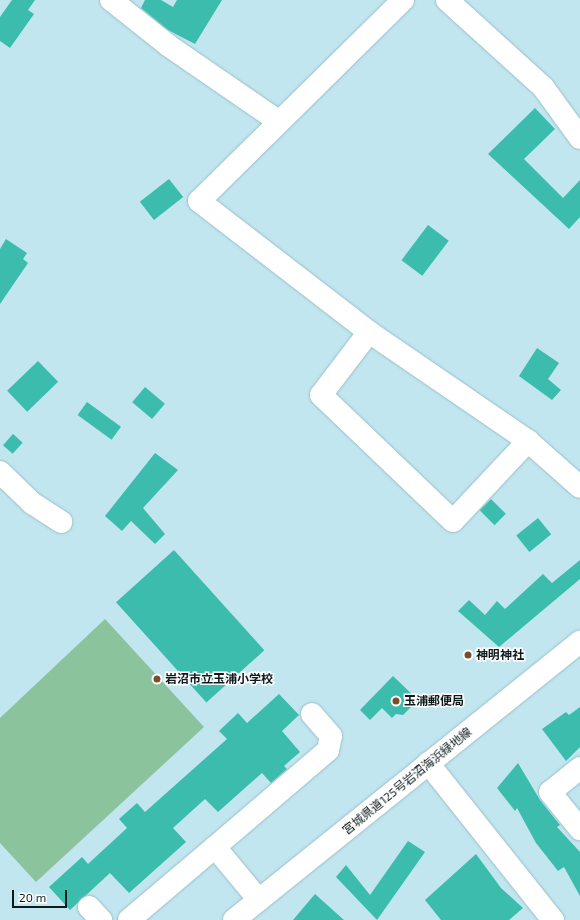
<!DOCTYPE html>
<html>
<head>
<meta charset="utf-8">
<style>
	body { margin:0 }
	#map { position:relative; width:580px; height:920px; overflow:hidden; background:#c1e6ef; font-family:"Exo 2","Noto Sans JP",sans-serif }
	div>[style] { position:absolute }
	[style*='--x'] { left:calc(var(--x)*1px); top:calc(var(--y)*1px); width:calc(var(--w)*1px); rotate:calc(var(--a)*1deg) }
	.green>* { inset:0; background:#8bc39c }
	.building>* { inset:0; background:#3cbcad; transform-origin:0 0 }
	.roads { filter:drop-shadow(0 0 1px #9bbfc8) drop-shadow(0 0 1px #9bbfc8) }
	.minor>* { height:22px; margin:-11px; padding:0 11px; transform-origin:11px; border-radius:11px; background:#fff }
	.major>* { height:22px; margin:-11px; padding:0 11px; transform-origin:11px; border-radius:11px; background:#fff }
	.dots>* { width:11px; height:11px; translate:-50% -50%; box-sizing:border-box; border:2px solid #fff; border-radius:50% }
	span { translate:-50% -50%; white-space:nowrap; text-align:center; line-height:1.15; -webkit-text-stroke:3px #fff; paint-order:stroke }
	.poi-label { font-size:12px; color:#0d1a1d; font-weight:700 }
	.left { translate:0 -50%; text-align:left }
	.street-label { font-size:12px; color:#0d1a1d }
	.scale { position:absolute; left:12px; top:890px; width:55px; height:18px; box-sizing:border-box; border:2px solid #0d1a1d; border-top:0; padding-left:5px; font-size:12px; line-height:14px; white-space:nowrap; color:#0d1a1d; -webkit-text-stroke:3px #fff; paint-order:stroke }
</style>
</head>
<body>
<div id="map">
	<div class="green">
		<i style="clip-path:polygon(105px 619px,204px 727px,36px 882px,0 843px,0 718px)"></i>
	</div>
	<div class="building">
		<i style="clip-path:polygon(12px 0,35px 0,28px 10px,34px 14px,10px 48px,0 41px,0 17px)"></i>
		<i style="clip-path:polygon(145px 0,161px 0,173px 7px,177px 0,222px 0,195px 44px,168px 30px,141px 8px)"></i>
		<i style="clip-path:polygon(535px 108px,555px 129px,524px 159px,563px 198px,580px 180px,580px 217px,569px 229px,488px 154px)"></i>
		<i style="left:169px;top:179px;width:23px;height:37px;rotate:52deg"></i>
		<i style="left:428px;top:225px;width:26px;height:44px;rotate:37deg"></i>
		<i style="clip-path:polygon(6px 239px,27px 253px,23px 259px,28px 263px,0 304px,0 249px)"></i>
		<i style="clip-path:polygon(537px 348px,559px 363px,548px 379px,561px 390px,552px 400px,519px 376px)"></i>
		<i style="left:38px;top:361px;width:29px;height:43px;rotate:46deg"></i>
		<i style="left:145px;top:387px;width:26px;height:20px;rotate:40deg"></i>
		<i style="left:87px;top:402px;width:42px;height:16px;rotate:36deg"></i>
		<i style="left:13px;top:434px;width:13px;height:15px;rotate:42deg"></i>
		<i style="clip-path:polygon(155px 453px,178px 470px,143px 508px,165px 534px,155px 544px,131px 521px,122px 531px,105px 516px)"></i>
		<i style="left:491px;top:499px;width:21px;height:16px;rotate:45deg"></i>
		<i style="left:538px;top:518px;width:21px;height:28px;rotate:51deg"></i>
		<i style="left:174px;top:550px;width:135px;height:78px;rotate:48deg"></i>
		<i style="clip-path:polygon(580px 560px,580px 579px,499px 647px,458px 611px,469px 600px,485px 615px,497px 601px,505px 609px,543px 574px,552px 583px)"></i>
		<i style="clip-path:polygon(393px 676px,418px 700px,403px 715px,396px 714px,392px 718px,382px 708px,370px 720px,360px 710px)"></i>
		<i style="clip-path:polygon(279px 694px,299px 715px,282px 731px,300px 752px,284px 766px,287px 769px,271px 783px,262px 773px,218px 812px,205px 799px,173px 828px,186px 842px,129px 893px,110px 873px,70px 910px,49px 887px,82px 857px,88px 864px,127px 828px,119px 819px,137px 803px,145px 812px,227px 739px,219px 731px,238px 713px,247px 723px)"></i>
		<i style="clip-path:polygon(580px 707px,580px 747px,566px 761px,542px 729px,566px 712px,569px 715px)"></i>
		<i style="clip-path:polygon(518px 763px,540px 800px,560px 825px,557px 827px,580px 852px,580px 896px,564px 867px,558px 871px,536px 843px,517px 808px,515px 811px,497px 788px)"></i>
		<i style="clip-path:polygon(408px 841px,425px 852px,377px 920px,336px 877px,346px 865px,370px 895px)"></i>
		<i style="clip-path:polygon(476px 854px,501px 888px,523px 908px,509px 920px,441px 920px,425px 900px)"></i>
		<i style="clip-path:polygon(315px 894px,344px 920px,293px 920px)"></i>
	</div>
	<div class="roads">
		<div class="minor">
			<i style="--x:111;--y:0;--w:74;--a:38.4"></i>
			<i style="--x:169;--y:46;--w:132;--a:34.5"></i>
			<i style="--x:403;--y:0;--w:286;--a:135.4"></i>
			<i style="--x:199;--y:201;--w:215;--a:37.6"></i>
			<i style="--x:369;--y:332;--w:193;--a:34.4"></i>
			<i style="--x:528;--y:441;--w:69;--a:41.5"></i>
			<i style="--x:447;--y:0;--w:130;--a:42.2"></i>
			<i style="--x:543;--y:87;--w:63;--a:54"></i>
			<i style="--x:369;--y:332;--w:79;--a:127.3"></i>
			<i style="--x:321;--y:395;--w:182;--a:43.7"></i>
			<i style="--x:453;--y:521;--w:110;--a:-46.8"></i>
			<i style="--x:0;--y:472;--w:45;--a:44.1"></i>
			<i style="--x:32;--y:503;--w:35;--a:33"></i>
			<i style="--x:428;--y:763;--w:201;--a:51.5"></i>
			<i style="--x:580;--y:768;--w:38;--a:141"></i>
			<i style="--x:550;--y:792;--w:48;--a:51"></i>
			<i style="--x:259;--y:900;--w:69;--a:-129.7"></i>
			<i style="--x:215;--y:847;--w:149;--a:-40.6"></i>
			<i style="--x:328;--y:750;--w:14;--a:-78"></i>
			<i style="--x:331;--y:736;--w:29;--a:-131"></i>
			<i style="--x:89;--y:907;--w:18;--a:47"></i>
			<i style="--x:129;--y:920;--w:113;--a:-40.3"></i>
		</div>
		<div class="major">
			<i style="--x:234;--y:920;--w:444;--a:-38.8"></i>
		</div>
	</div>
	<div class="dots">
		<i style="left:468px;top:655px;background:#76502c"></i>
		<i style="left:157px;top:679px;background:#76502c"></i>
		<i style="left:396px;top:701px;background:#76502c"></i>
	</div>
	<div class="poi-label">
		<span class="left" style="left:476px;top:655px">神明神社</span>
		<span class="left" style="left:165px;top:679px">岩沼市立玉浦小学校</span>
		<span class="left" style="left:404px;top:701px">玉浦郵便局</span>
	</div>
	<div class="street-label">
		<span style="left:407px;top:781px;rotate:-39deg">宮城県道125号岩沼海浜緑地線</span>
	</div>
	<div class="scale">20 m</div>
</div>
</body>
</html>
